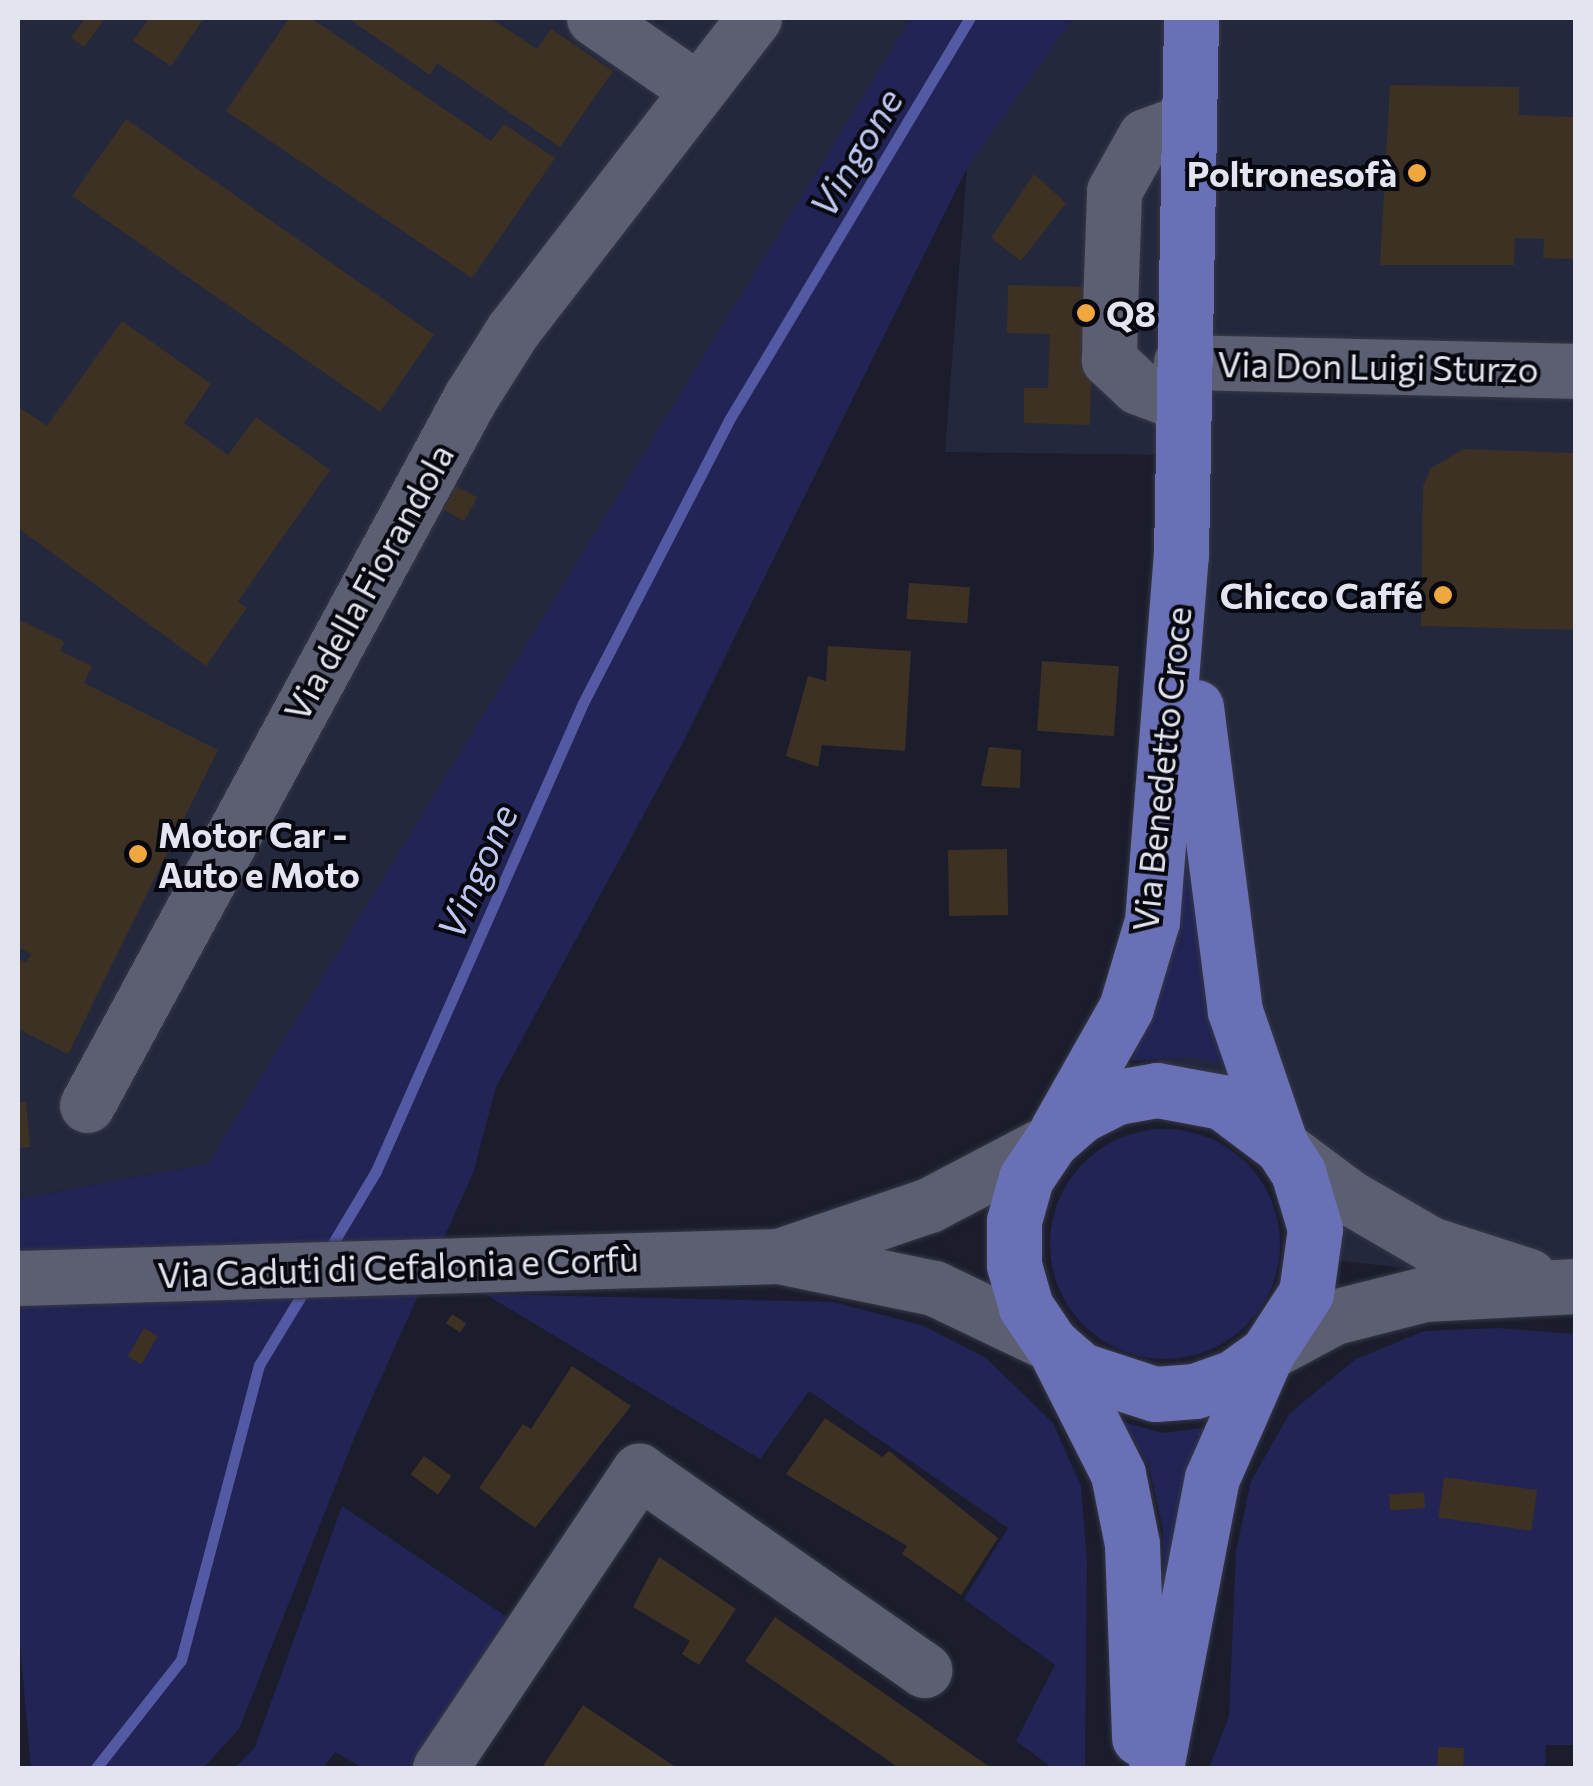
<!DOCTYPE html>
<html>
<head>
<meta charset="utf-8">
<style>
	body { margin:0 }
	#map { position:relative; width:1593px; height:1786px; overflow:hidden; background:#1b1d2d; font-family:Commissioner,sans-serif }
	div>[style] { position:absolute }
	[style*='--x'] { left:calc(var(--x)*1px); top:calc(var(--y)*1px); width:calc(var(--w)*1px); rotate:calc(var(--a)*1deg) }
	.built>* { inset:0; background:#24283d }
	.green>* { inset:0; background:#212454 }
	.round { border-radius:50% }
	.stream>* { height:11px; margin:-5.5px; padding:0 5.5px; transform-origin:5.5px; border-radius:5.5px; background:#535aa3 }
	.building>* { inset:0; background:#3d3123; transform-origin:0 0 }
	.roads { filter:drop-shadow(0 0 2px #363845) drop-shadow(0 0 2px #363845) }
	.minor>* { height:55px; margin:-27.5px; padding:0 27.5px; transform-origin:27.5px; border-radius:27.5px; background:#5c5f72 }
	.major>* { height:55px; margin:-27.5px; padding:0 27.5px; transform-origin:27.5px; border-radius:27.5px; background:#6970b5 }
	.dots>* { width:28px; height:28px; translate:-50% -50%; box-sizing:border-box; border:5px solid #07080f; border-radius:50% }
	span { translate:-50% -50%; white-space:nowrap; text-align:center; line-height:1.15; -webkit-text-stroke:8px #07080f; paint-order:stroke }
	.poi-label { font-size:35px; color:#e2e4ef; font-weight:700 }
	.right { translate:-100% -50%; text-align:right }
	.left { translate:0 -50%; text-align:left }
	.street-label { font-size:35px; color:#e2e4ef }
	.water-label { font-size:38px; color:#bfc7f0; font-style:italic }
	.frame { position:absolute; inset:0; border:20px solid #e2e4ef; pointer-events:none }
</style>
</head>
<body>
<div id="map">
	<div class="built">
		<i style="clip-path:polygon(18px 18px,911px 18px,208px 1164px,18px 1199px)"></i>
		<i style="clip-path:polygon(1073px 18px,1575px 18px,1575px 1286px,1314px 1258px,1298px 1172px,1157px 1090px,1180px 455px,945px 452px,967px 168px)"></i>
	</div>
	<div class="green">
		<i style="clip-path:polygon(911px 18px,1073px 18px,967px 168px,681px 746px,496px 1087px,473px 1173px,355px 1436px,239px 1729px,203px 1768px,31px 1768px,18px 1623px,18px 1199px,208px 1164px)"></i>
		<i style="clip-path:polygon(1189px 833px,1234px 1065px,1188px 1057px,1132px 1061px,1175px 912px)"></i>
		<i class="round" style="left:1050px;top:1129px;width:230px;height:230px"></i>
		<i style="clip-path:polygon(485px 1294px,834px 1302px,924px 1326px,986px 1358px,1053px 1423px,1081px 1486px,1087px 1560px,1085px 1768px,1050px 1766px,1016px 1741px,1055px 1665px,964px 1599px,1008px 1528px,809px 1391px,760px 1459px)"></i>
		<i style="clip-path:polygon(1499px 1328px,1575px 1334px,1575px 1745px,1546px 1745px,1545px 1768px,1209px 1768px,1229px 1716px,1236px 1551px,1251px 1481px,1290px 1413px,1356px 1359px,1424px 1331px)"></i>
		<i style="clip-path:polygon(1123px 1422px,1163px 1433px,1217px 1426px,1164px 1603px,1163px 1529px,1149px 1467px)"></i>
		<i style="clip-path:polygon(342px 1506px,507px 1617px,411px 1768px,363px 1768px,335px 1752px,323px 1768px,235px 1768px,255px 1747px)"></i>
	</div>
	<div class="stream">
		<i style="--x:327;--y:1253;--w:96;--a:-59.1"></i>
		<i style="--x:376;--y:1171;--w:512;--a:-66.14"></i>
		<i style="--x:583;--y:703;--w:318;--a:-62.7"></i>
		<i style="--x:729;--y:420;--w:469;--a:-59.1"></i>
		<i style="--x:96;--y:1768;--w:137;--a:-51.8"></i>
		<i style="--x:181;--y:1660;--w:305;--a:-75.2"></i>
		<i style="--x:259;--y:1365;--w:92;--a:-58.7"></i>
	</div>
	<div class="building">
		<i style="clip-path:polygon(85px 18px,105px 18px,84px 47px,71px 38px)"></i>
		<i style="clip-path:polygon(149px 18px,204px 18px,171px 66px,133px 41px)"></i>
		<i style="clip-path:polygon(289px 18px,311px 18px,491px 141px,504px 124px,555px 158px,472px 278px,226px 111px)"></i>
		<i style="clip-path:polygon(348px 18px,490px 18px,537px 49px,551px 29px,613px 71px,560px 147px,437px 63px,430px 75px)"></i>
		<i style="clip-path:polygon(1390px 85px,1519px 87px,1519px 115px,1576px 117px,1576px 259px,1543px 258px,1544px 239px,1515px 238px,1514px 265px,1380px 265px)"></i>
		<i style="left:126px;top:119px;width:376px;height:94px;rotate:35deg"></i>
		<i style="clip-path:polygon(1034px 174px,1066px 203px,1021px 261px,991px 238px)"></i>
		<i style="clip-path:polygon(1008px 285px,1135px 288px,1092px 334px,1090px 425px,1024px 423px,1024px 388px,1048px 388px,1050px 334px,1007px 333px)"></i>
		<i style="clip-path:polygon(122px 321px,211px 384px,184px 423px,228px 455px,256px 417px,330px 470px,238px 601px,247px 608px,206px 666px,18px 528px,18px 406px,47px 426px)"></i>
		<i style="clip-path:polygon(1464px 449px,1576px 453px,1576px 630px,1421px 626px,1423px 487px,1431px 468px)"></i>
		<i style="left:456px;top:486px;width:24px;height:27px;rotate:28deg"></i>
		<i style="left:909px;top:583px;width:61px;height:36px;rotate:4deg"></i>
		<i style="clip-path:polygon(18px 619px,65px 642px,60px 651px,92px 666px,84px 683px,218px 750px,68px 1054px,18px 1029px,18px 958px,26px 963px,31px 954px,18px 947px)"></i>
		<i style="clip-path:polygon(828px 646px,911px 651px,905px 751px,822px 745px,818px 767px,786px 756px,808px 676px,826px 681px)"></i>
		<i style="left:1042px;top:661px;width:77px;height:70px;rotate:4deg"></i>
		<i style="clip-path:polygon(989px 747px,1021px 750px,1020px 788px,981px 786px)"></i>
		<i style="left:1007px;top:849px;width:66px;height:59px;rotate:89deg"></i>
		<i style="clip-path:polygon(18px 1102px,26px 1102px,30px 1147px,18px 1148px)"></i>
		<i style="left:452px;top:1314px;width:17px;height:11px;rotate:33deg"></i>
		<i style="left:144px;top:1328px;width:16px;height:33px;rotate:30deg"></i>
		<i style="clip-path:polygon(572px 1366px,631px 1406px,535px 1528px,479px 1488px,523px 1424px,531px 1429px)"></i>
		<i style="clip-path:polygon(825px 1418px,882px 1457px,889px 1451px,998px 1538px,961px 1595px,902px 1554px,907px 1546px,786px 1474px)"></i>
		<i style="left:424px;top:1456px;width:34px;height:23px;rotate:36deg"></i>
		<i style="left:1444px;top:1477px;width:94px;height:41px;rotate:8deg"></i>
		<i style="left:1424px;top:1492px;width:16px;height:35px;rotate:86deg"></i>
		<i style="clip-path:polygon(659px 1557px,736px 1609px,699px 1665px,682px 1654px,690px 1641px,633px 1607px)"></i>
		<i style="clip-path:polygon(775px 1617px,941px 1733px,991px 1768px,899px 1768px,745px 1661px)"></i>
		<i style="clip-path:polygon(583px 1705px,677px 1768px,543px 1766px)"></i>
		<i style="left:1438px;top:1747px;width:26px;height:21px;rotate:2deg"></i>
	</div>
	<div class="roads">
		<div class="minor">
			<i style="--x:594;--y:18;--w:126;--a:34.7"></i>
			<i style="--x:1181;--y:362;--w:395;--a:1.3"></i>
			<i style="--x:1181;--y:403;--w:46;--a:-159.6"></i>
			<i style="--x:1138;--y:387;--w:40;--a:-137"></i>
			<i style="--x:1109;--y:360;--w:52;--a:-88.9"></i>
			<i style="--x:1110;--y:308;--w:117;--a:-88"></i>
			<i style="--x:1114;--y:191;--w:63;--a:-60.6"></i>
			<i style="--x:1145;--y:136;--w:44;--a:-20.1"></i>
			<i style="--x:87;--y:1105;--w:804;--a:-61.55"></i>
			<i style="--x:470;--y:398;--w:80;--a:-57.7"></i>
			<i style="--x:513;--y:330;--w:394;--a:-52.3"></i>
			<i style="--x:1282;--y:1147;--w:84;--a:36.7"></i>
			<i style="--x:1349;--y:1197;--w:94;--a:30.1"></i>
			<i style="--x:1430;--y:1244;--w:104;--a:17.9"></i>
			<i style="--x:782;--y:1255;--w:155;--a:-18.8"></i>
			<i style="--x:929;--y:1205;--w:138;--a:-27.7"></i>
			<i style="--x:18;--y:1278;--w:761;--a:-1.66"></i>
			<i style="--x:779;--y:1256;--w:158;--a:11.7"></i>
			<i style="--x:934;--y:1288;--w:130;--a:25.6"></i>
			<i style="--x:1267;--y:1353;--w:76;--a:-28.2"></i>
			<i style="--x:1334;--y:1317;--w:93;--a:-14.3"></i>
			<i style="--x:1424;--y:1294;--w:152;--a:-3"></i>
			<i style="--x:440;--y:1768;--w:358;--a:-56.2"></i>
			<i style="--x:639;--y:1471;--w:348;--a:34.9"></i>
		</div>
		<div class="major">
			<i style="--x:1196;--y:707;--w:306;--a:82.7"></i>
			<i style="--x:1235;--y:1011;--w:142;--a:71.1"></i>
			<i style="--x:1057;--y:1130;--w:140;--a:-60.5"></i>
			<i style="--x:1126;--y:1008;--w:91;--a:-73.4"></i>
			<i style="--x:1152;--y:921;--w:367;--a:-85.5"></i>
			<i style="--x:1181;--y:555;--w:537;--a:-88.93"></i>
			<i style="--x:1058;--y:1355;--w:133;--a:63.2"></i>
			<i style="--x:1118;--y:1474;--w:71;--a:78.7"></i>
			<i style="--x:1132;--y:1544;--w:194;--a:87.9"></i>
			<i style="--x:1156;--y:1768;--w:295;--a:-79.1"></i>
			<i style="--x:1212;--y:1478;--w:137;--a:-66.3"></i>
			<i style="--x:1267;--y:1353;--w:72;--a:-57"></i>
			<i style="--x:1306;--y:1293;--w:65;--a:-82"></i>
			<i style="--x:1315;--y:1229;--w:59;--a:-106.6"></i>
			<i style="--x:1298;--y:1172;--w:30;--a:-123"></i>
			<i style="--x:1282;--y:1147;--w:75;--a:-143.1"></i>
			<i style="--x:1222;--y:1102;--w:66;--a:-169.5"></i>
			<i style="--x:1157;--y:1090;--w:41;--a:170.1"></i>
			<i style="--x:1117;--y:1097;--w:40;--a:153.4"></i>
			<i style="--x:1081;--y:1115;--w:40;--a:139"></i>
			<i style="--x:1051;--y:1141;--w:45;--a:124"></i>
			<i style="--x:1026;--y:1178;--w:45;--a:105.6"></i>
			<i style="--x:1014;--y:1221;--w:44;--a:90"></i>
			<i style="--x:1014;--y:1265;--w:44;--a:74.1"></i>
			<i style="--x:1026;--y:1307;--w:45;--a:56"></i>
			<i style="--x:1051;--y:1344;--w:40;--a:41"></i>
			<i style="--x:1081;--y:1370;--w:78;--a:18"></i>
			<i style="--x:1155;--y:1394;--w:40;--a:-4.3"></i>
			<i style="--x:1195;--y:1391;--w:41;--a:-19.7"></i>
			<i style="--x:1234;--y:1377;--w:41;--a:-36"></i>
		</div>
	</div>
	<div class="dots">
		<i style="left:1417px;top:173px;background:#efa73e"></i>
		<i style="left:1086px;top:313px;background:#efa73e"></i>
		<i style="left:1443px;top:595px;background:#efa73e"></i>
		<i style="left:138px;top:854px;background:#efa73e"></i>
	</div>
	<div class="poi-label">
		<span class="right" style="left:1397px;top:173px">Poltronesofà</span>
		<span class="left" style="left:1106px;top:313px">Q8</span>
		<span class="right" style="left:1423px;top:595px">Chicco Caffé</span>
		<span class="left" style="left:158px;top:854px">Motor Car -<br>Auto e Moto</span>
	</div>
	<div class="street-label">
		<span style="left:1378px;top:366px;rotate:1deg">Via Don Luigi Sturzo</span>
		<span style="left:368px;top:582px;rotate:-61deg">Via della Fiorandola</span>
		<span style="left:1161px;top:769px;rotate:-84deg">Via Benedetto Croce</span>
		<span style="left:398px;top:1266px;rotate:-2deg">Via Caduti di Cefalonia e Corfù</span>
	</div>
	<div class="water-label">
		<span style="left:855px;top:152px;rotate:-59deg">Vingone</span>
		<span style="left:476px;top:871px;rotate:-66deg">Vingone</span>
	</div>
	<div class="frame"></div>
</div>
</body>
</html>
